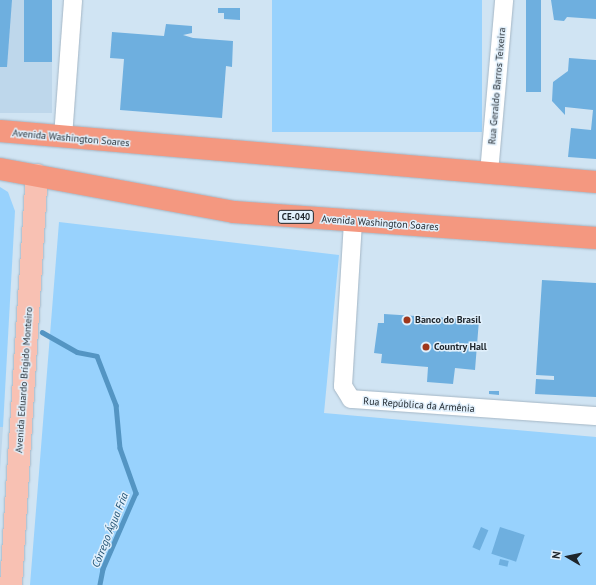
<!DOCTYPE html>
<html>
<head>
<meta charset="utf-8">
<style>
	body { margin:0 }
	#map { position:relative; width:596px; height:585px; overflow:hidden; background:#d0e4f3; font-family:"PT Sans",sans-serif }
	div>[style] { position:absolute }
	[style*='--x'] { left:calc(var(--x)*1px); top:calc(var(--y)*1px); width:calc(var(--w)*1px); rotate:calc(var(--a)*1deg) }
	.built>* { inset:0; background:#bed7eb; transform-origin:0 0 }
	.green>* { inset:0; background:#98d2fd; transform-origin:0 0 }
	.stream>* { height:4.5px; margin:-2.25px; padding:0 2.25px; transform-origin:2.25px; border-radius:2.25px; background:#5495c3 }
	.building>* { inset:0; background:#6eafdf; transform-origin:0 0 }
	.roads { filter:drop-shadow(0 0 1px #a4b6c5) drop-shadow(0 0 1px #a4b6c5) }
	.minor>* { height:18px; margin:-9px; padding:0 9px; transform-origin:9px; border-radius:9px; background:#fff }
	.major>* { height:22px; margin:-11px; padding:0 11px; transform-origin:11px; border-radius:11px; background:#f8c1b3 }
	.highway>* { height:22px; margin:-11px; padding:0 11px; transform-origin:11px; border-radius:11px; background:#f49880 }
	.dots>* { width:11px; height:11px; translate:-50% -50%; box-sizing:border-box; border:2px solid #e1f0fc; border-radius:50% }
	span { translate:-50% -50%; white-space:nowrap; text-align:center; line-height:1.15; -webkit-text-stroke:3px #e1f0fc; paint-order:stroke }
	.shield-label span { padding:1px 3px; background:#e1f0fc; border:1px solid; border-radius:3px; -webkit-text-stroke-width:0 }
	.shield-label { font-size:9px; color:#1e252b; font-weight:700 }
	.street-label { font-size:10px; color:#1e252b }
	.poi-label { font-size:10px; color:#1e252b; font-weight:700 }
	.left { translate:0 -50%; text-align:left }
	.water-label { font-size:11px; color:#205172; font-style:italic }
	.north { position:absolute; left:548px; top:537px; width:40px; height:40px; -webkit-text-stroke:3px #e1f0fc; paint-order:stroke; rotate:279deg; font-size:11px; font-weight:700; line-height:16px; text-align:center; color:#1e252b }
	.north::after { content:''; display:block; margin:auto; width:14px; height:18px; background:#1e252b; clip-path:polygon(50% 0,100% 100%,50% 72%,0 100%) }
</style>
</head>
<body>
<div id="map">
	<div class="built">
		<i style="left:0;top:0;width:52px;height:113px"></i>
		<i style="clip-path:polygon(0 427px,3px 427px,0 471px)"></i>
	</div>
	<div class="green">
		<i style="left:272px;top:0;width:210px;height:132px"></i>
		<i style="clip-path:polygon(0 187px,8px 192px,15px 211px,3px 427px,0 427px)"></i>
		<i style="clip-path:polygon(59px 222px,339px 255px,324px 413px,596px 437px,596px 585px,30px 585px)"></i>
	</div>
	<div class="stream">
		<i style="--x:42;--y:332;--w:40;--a:29.7"></i>
		<i style="--x:77;--y:352;--w:20;--a:11"></i>
		<i style="--x:97;--y:356;--w:53;--a:68.8"></i>
		<i style="--x:116;--y:405;--w:43;--a:84.7"></i>
		<i style="--x:120;--y:448;--w:48;--a:70.4"></i>
		<i style="--x:136;--y:493;--w:83;--a:113.5"></i>
		<i style="--x:103;--y:569;--w:16;--a:101"></i>
	</div>
	<div class="building">
		<i style="clip-path:polygon(0 0,12px 0,7px 67px,0 67px)"></i>
		<i style="left:24px;top:0;width:28px;height:62px"></i>
		<i style="left:526px;top:0;width:15px;height:92px"></i>
		<i style="clip-path:polygon(551px 0,596px 0,596px 19px,567px 17px,564px 21px,554px 20px)"></i>
		<i style="clip-path:polygon(218px 8px,240px 8px,240px 20px,224px 19px,224px 13px,218px 13px)"></i>
		<i style="clip-path:polygon(166px 24px,192px 26px,192px 33px,183px 35px,193px 38px,233px 41px,232px 67px,226px 66px,222px 118px,120px 110px,124px 59px,110px 58px,112px 32px,164px 36px)"></i>
		<i style="clip-path:polygon(569px 58px,596px 60px,596px 159px,568px 157px,571px 128px,591px 130px,593px 110px,565px 107px,565px 115px,552px 101px,553px 82px,568px 71px)"></i>
		<i style="clip-path:polygon(542px 280px,596px 283px,596px 397px,535px 394px,536px 379px,554px 380px,554px 376px,536px 375px)"></i>
		<i style="clip-path:polygon(384px 314px,479px 320px,475px 370px,455px 368px,453px 384px,427px 382px,428px 367px,381px 363px,382px 354px,374px 353px,378px 323px,384px 323px)"></i>
		<i style="clip-path:polygon(489px 391px,499px 391px,499px 395px,489px 394px)"></i>
		<i style="left:481px;top:527px;width:8px;height:22px;rotate:23deg"></i>
		<i style="left:500px;top:527px;width:26px;height:28px;rotate:18deg"></i>
		<i style="left:500px;top:559px;width:9px;height:6px;rotate:13deg"></i>
	</div>
	<div class="roads">
		<div class="minor">
			<i style="--x:63;--y:137;--w:137;--a:-85.8"></i>
			<i style="--x:489;--y:173;--w:174;--a:-85"></i>
			<i style="--x:353;--y:222;--w:164;--a:93.5"></i>
			<i style="--x:343;--y:386;--w:15;--a:58"></i>
			<i style="--x:351;--y:399;--w:246;--a:4"></i>
		</div>
		<div class="major">
			<i style="--x:11;--y:585;--w:411;--a:-86.4"></i>
		</div>
		<div class="highway">
			<i style="--x:0;--y:131;--w:598;--a:4.89"></i>
			<i style="--x:0;--y:169;--w:238;--a:10.4"></i>
			<i style="--x:234;--y:212;--w:363;--a:4.1"></i>
		</div>
	</div>
	<div class="dots">
		<i style="left:407px;top:320px;background:#9f371c"></i>
		<i style="left:426px;top:347px;background:#9f371c"></i>
	</div>
	<div class="shield-label">
		<span style="left:296px;top:217px">CE-040</span>
	</div>
	<div class="street-label">
		<span style="left:497px;top:86px;rotate:-85deg">Rua Geraldo Barros Teixeira</span>
		<span style="left:71px;top:138px;rotate:5deg">Avenida Washington Soares</span>
		<span style="left:380px;top:223px;rotate:4deg">Avenida Washington Soares</span>
		<span style="left:24px;top:380px;rotate:-86deg">Avenida Eduardo Brígido Monteiro</span>
		<span style="left:419px;top:405px;rotate:4deg">Rua República da Armênia</span>
	</div>
	<div class="poi-label">
		<span class="left" style="left:415px;top:320px">Banco do Brasil</span>
		<span class="left" style="left:434px;top:347px">Country Hall</span>
	</div>
	<div class="water-label">
		<span style="left:110px;top:530px;rotate:-68deg">Córrego Água Fria</span>
	</div>
	<div class="north">N</div>
</div>
</body>
</html>
